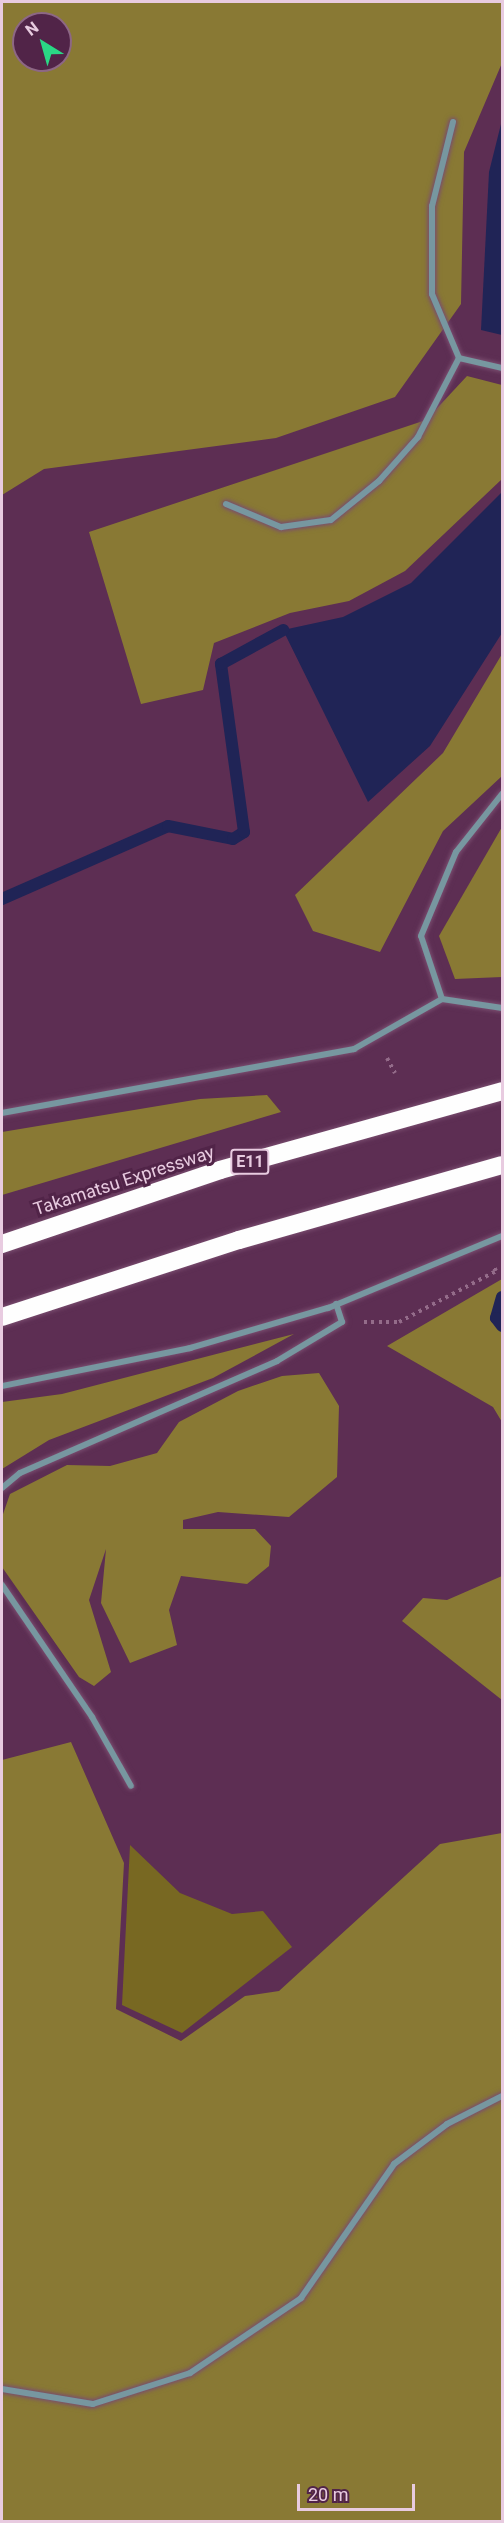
<!DOCTYPE html>
<html>
<head>
<meta charset="utf-8">
<style>
	body { margin:0 }
	#map { position:relative; width:504px; height:2523px; overflow:hidden; background:#5d2e53; font-family:Roboto,sans-serif }
	div>[style] { position:absolute }
	[style*='--x'] { left:calc(var(--x)*1px); top:calc(var(--y)*1px); width:calc(var(--w)*1px); rotate:calc(var(--a)*1deg) }
	.green>* { inset:0; background:#786822 }
	.forest>* { inset:0; background:#897934 }
	.water>* { inset:0; background:#202456 }
	.stream>* { height:12px; margin:-6px; padding:0 6px; transform-origin:6px; border-radius:6px; background:#202456 }
	.path>* { height:4px; margin-top:-2px; transform-origin:0; background:repeating-linear-gradient(90deg,#946c8a 0 3px,transparent 0 7.5px) }
	.roads { filter:drop-shadow(0 0 2px #794d6f) drop-shadow(0 0 2px #794d6f) }
	.minor>* { height:6px; margin:-3px; padding:0 3px; transform-origin:3px; border-radius:3px; background:#7797a0 }
	.motorway>* { height:18px; margin:-9px; padding:0 9px; transform-origin:9px; border-radius:9px; background:#fefefe }
	span { translate:-50% -50%; white-space:nowrap; text-align:center; line-height:1.15; -webkit-text-stroke:6px #512448; paint-order:stroke }
	.shield-label span { padding:2px 4px; background:#512448; border:2px solid; border-radius:4px; -webkit-text-stroke-width:0 }
	.shield-label { font-size:16px; color:#e8cbe0; font-weight:700 }
	.street-label { font-size:18px; color:#e8cbe0 }
	.frame { position:absolute; inset:0; border:3px solid #e8cbe0; pointer-events:none }
	.north { position:absolute; left:12px; top:12px; width:60px; height:60px; box-sizing:border-box; background:#512448; border:2px solid #8d6785; border-radius:50%; rotate:323deg; font-size:16px; font-weight:700; line-height:24px; text-align:center; color:#e8cbe0 }
	.north::after { content:''; display:block; margin:auto; width:21px; height:27px; background:#2ad885; clip-path:polygon(50% 0,100% 100%,50% 72%,0 100%) }
	.scale { position:absolute; left:297px; top:2484px; width:118px; height:27px; box-sizing:border-box; border:3px solid #e8cbe0; border-top:0; padding-left:8px; font-size:18px; line-height:21px; white-space:nowrap; color:#e8cbe0; -webkit-text-stroke:4px #512448; paint-order:stroke }
</style>
</head>
<body>
<div id="map">
	<div class="green">
		<i style="clip-path:polygon(130px 1845px,180px 1893px,232px 1914px,263px 1911px,292px 1947px,182px 2033px,122px 2005px)"></i>
	</div>
	<div class="forest">
		<i style="clip-path:polygon(evenodd,2px 2px,502px 2px,502px 63px,464px 152px,461px 304px,395px 397px,276px 438px,44px 469px,2px 495px,2px 2px,24px 24px,60px 24px,60px 60px,24px 60px,24px 24px)"></i>
		<i style="clip-path:polygon(467px 376px,502px 385px,502px 479px,405px 571px,349px 601px,290px 613px,214px 643px,203px 690px,141px 704px,89px 532px,426px 420px)"></i>
		<i style="clip-path:polygon(502px 654px,502px 776px,443px 831px,380px 952px,313px 931px,295px 895px,443px 753px)"></i>
		<i style="clip-path:polygon(502px 827px,502px 977px,455px 979px,439px 936px)"></i>
		<i style="clip-path:polygon(267px 1095px,281px 1112px,2px 1195px,2px 1132px,200px 1099px)"></i>
		<i style="clip-path:polygon(502px 1279px,502px 1422px,493px 1407px,387px 1346px)"></i>
		<i style="clip-path:polygon(294px 1334px,213px 1378px,49px 1440px,2px 1469px,2px 1402px,62px 1394px)"></i>
		<i style="clip-path:polygon(319px 1373px,339px 1406px,337px 1477px,289px 1517px,218px 1512px,183px 1520px,183px 1529px,255px 1529px,271px 1546px,269px 1566px,247px 1584px,181px 1576px,169px 1610px,177px 1645px,130px 1663px,101px 1603px,106px 1549px,89px 1600px,111px 1672px,94px 1686px,79px 1677px,2px 1567px,2px 1517px,10px 1494px,67px 1465px,110px 1466px,157px 1453px,179px 1422px,238px 1391px,282px 1376px)"></i>
		<i style="clip-path:polygon(502px 1576px,502px 1700px,402px 1621px,423px 1598px,447px 1600px)"></i>
		<i style="clip-path:polygon(71px 1742px,124px 1863px,116px 2009px,181px 2041px,245px 1996px,279px 1991px,440px 1844px,502px 1833px,502px 2521px,2px 2522px,2px 1760px)"></i>
	</div>
	<div class="water">
		<i style="clip-path:polygon(502px 120px,502px 335px,481px 330px,489px 172px)"></i>
		<i style="clip-path:polygon(502px 492px,502px 633px,430px 746px,368px 802px,283px 630px,343px 617px,411px 583px)"></i>
	</div>
	<div class="stream">
		<i style="--x:2;--y:899;--w:181;--a:-23.7"></i>
		<i style="--x:168;--y:826;--w:66;--a:11.3"></i>
		<i style="--x:233;--y:839;--w:13;--a:-32"></i>
		<i style="--x:244;--y:832;--w:170;--a:-97.8"></i>
		<i style="--x:221;--y:664;--w:71;--a:-28.7"></i>
		<i style="--x:502;--y:1297;--w:22;--a:106"></i>
		<i style="--x:496;--y:1318;--w:10;--a:53"></i>
	</div>
	<div class="path">
		<i style="--x:387;--y:1058;--w:17;--a:62"></i>
		<i style="--x:364;--y:1322;--w:35;--a:0"></i>
		<i style="--x:399;--y:1322;--w:110;--a:-27.7"></i>
		<i style="--x:496;--y:1271;--w:7;--a:-117"></i>
	</div>
	<div class="roads">
		<div class="minor">
			<i style="--x:453;--y:122;--w:87;--a:104"></i>
			<i style="--x:432;--y:206;--w:88;--a:90"></i>
			<i style="--x:432;--y:294;--w:69;--a:67.1"></i>
			<i style="--x:459;--y:358;--w:44;--a:13.1"></i>
			<i style="--x:226;--y:504;--w:60;--a:22.7"></i>
			<i style="--x:281;--y:527;--w:50;--a:-8"></i>
			<i style="--x:331;--y:520;--w:62;--a:-39.1"></i>
			<i style="--x:379;--y:481;--w:59;--a:-48.4"></i>
			<i style="--x:418;--y:437;--w:89;--a:-62.6"></i>
			<i style="--x:442;--y:999;--w:66;--a:-108.4"></i>
			<i style="--x:421;--y:936;--w:91;--a:-67.4"></i>
			<i style="--x:456;--y:852;--w:74;--a:-51.6"></i>
			<i style="--x:2;--y:1113;--w:358;--a:-10.3"></i>
			<i style="--x:354;--y:1049;--w:101;--a:-29.6"></i>
			<i style="--x:442;--y:999;--w:61;--a:8.5"></i>
			<i style="--x:2;--y:1386;--w:192;--a:-11.4"></i>
			<i style="--x:190;--y:1348;--w:144;--a:-16.2"></i>
			<i style="--x:328;--y:1308;--w:188;--a:-22.5"></i>
			<i style="--x:2;--y:1488;--w:23;--a:-40"></i>
			<i style="--x:20;--y:1473;--w:280;--a:-23.5"></i>
			<i style="--x:277;--y:1361;--w:76;--a:-31"></i>
			<i style="--x:342;--y:1322;--w:19;--a:-108"></i>
			<i style="--x:2;--y:1585;--w:160;--a:55.7"></i>
			<i style="--x:92;--y:1717;--w:79;--a:60.5"></i>
			<i style="--x:2;--y:2389;--w:92;--a:9.4"></i>
			<i style="--x:93;--y:2404;--w:102;--a:-17.7"></i>
			<i style="--x:190;--y:2373;--w:134;--a:-34"></i>
			<i style="--x:301;--y:2298;--w:163;--a:-55.2"></i>
			<i style="--x:394;--y:2164;--w:66;--a:-37"></i>
			<i style="--x:447;--y:2124;--w:62;--a:-27"></i>
		</div>
		<div class="motorway">
			<i style="--x:2;--y:1244;--w:230;--a:-18.7"></i>
			<i style="--x:220;--y:1170;--w:293;--a:-15.6"></i>
			<i style="--x:2;--y:1317;--w:249;--a:-18"></i>
			<i style="--x:239;--y:1240;--w:273;--a:-15.9"></i>
		</div>
	</div>
	<div class="shield-label">
		<span style="left:250px;top:1162px">E11</span>
	</div>
	<div class="street-label">
		<span style="left:124px;top:1181px;rotate:-18deg">Takamatsu Expressway</span>
	</div>
	<div class="frame"></div>
	<div class="north">N</div>
	<div class="scale">20 m</div>
</div>
</body>
</html>
